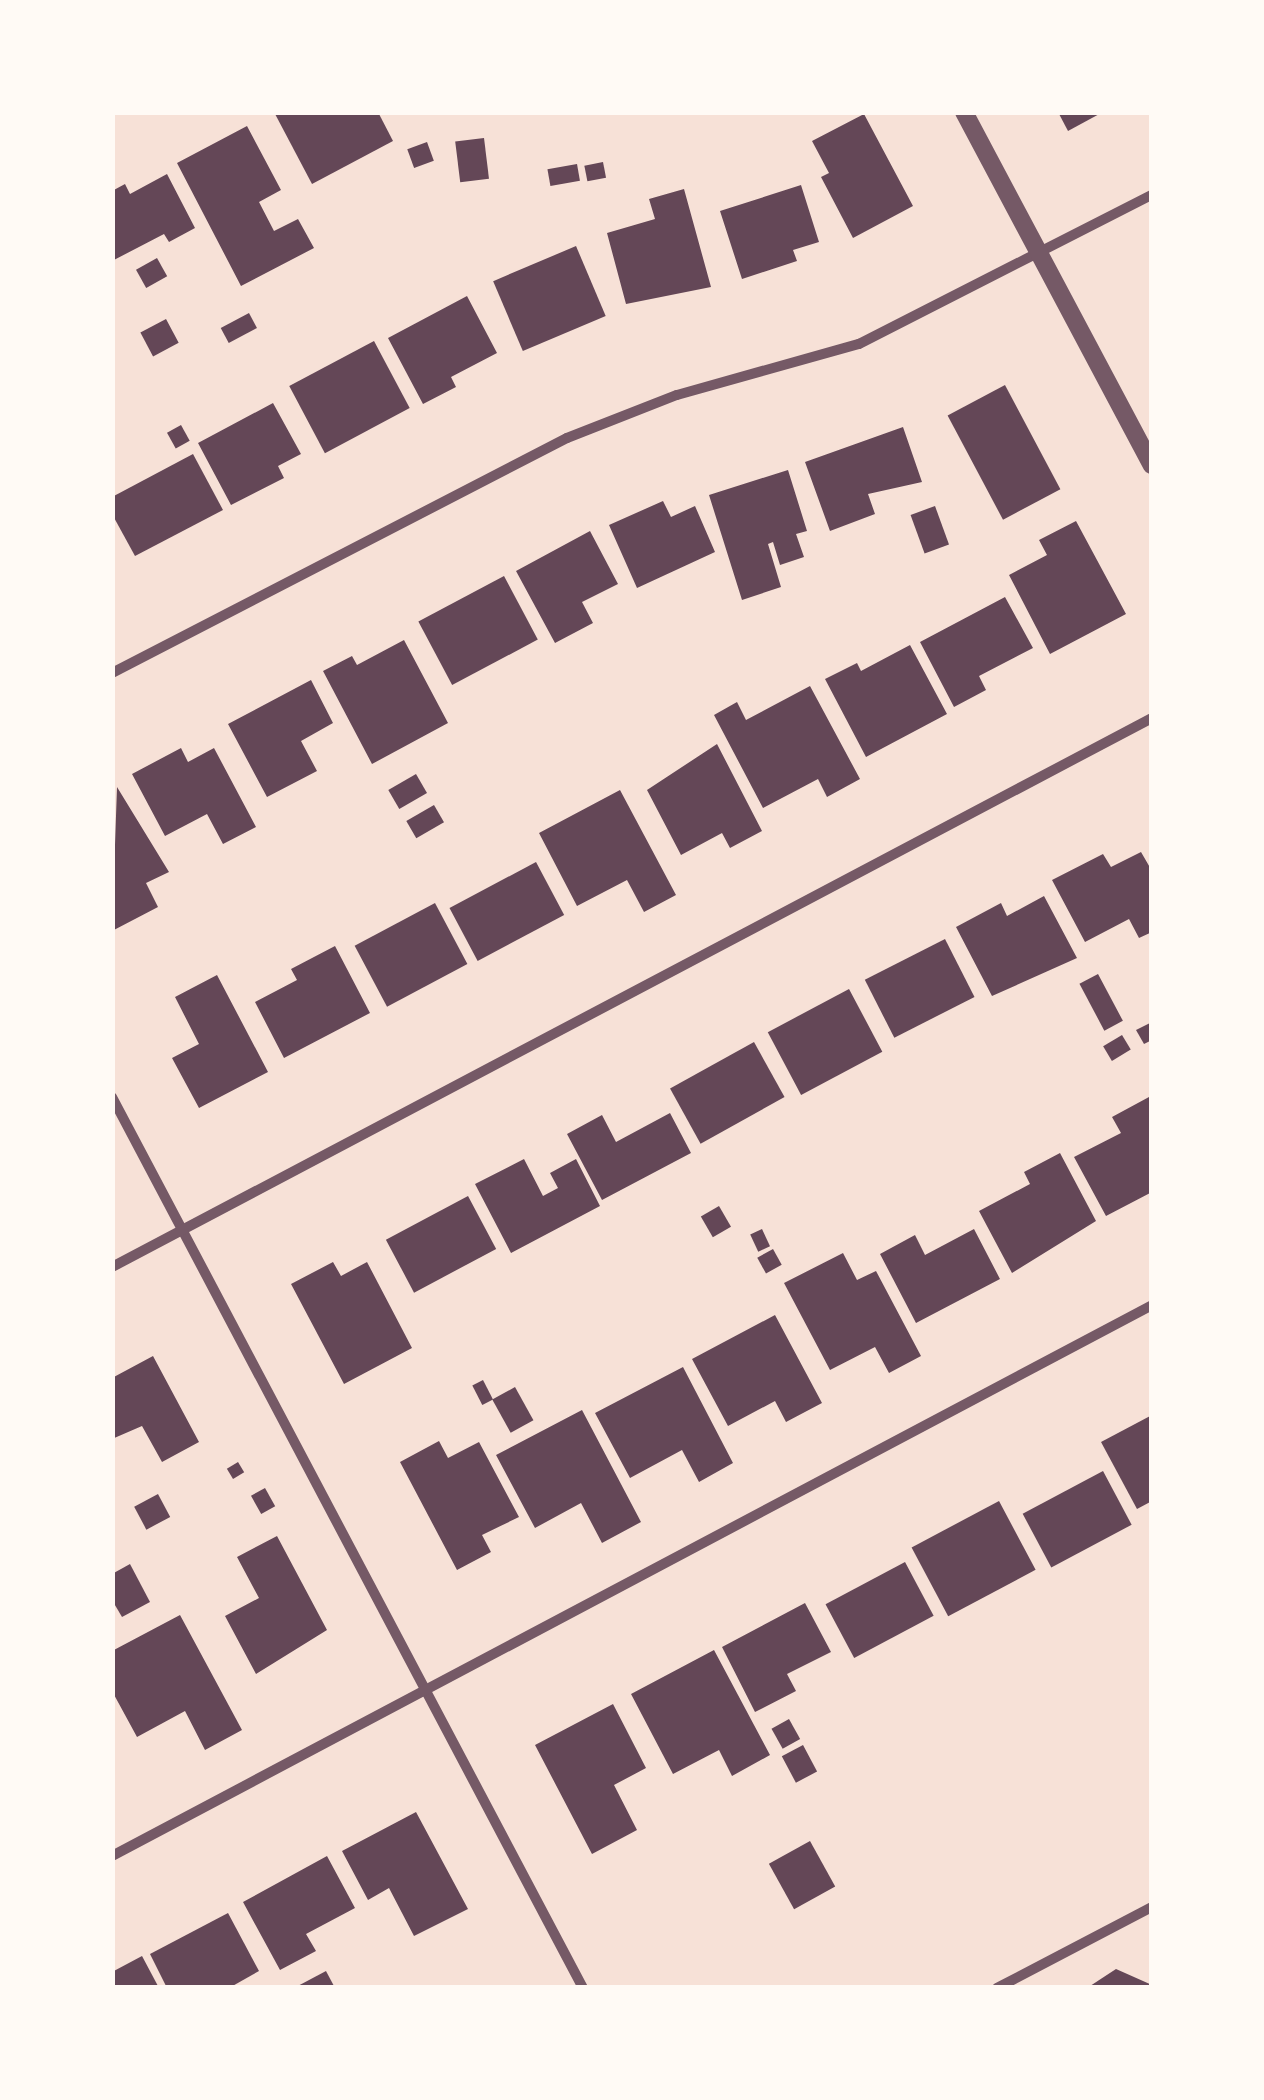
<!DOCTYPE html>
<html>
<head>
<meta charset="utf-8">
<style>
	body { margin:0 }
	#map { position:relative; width:1264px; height:2100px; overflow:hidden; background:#f7e1d7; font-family:"Noto Sans",sans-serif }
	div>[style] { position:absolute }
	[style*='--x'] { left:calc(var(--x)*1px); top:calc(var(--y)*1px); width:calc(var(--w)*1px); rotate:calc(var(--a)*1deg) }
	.building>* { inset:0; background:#644757; transform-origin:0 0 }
	.minor>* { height:10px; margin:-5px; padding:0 5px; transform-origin:5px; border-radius:5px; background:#755966 }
	.tertiary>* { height:18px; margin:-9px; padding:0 9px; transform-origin:9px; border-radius:9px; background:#755966 }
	span { translate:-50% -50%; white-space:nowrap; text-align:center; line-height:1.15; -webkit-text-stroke:8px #fffaf5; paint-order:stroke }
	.frame { position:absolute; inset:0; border:115px solid #fffaf5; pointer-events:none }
</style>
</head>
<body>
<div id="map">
	<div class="building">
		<i style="clip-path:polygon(274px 112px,378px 112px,393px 141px,312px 184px)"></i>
		<i style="clip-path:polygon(1058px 112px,1103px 112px,1068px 131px)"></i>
		<i style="clip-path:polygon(864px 114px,913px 206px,853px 238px,821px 177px,829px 173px,812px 141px)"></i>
		<i style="clip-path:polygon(247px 126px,281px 190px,259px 202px,274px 231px,298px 219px,314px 248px,241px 286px,177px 163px)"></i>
		<i style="left:484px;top:138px;width:41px;height:29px;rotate:83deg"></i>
		<i style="left:427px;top:142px;width:20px;height:21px;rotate:70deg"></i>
		<i style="left:603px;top:162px;width:16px;height:19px;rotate:79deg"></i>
		<i style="left:577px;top:164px;width:17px;height:30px;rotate:80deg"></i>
		<i style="clip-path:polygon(167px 174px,195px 228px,169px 242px,164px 234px,112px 261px,112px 191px,125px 184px,130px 194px)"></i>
		<i style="clip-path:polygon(801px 185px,819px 242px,793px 250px,797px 261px,742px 279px,720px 211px)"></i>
		<i style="clip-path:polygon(684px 189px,711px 287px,626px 304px,607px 233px,655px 219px,649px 199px)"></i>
		<i style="left:576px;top:246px;width:76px;height:90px;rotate:67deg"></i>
		<i style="left:157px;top:258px;width:21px;height:24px;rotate:61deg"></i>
		<i style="clip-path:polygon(467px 296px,497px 353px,451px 377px,456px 387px,423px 404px,388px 338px)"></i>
		<i style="left:249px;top:313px;width:17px;height:32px;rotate:62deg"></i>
		<i style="left:166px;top:319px;width:27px;height:29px;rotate:62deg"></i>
		<i style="left:374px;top:341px;width:76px;height:96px;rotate:62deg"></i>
		<i style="left:1005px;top:385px;width:118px;height:65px;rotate:62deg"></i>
		<i style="clip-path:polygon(273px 403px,301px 454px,278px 466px,284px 478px,231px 505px,198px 443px)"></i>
		<i style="left:181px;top:425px;width:18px;height:16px;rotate:61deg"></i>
		<i style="clip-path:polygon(903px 427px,922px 482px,868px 494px,875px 514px,830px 531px,805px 462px)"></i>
		<i style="clip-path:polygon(193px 454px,223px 510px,135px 556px,112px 514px,112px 497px)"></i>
		<i style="clip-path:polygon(788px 470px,807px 531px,796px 534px,804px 557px,780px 565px,773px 542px,768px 544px,781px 587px,742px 600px,709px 495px)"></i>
		<i style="clip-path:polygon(663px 501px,671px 517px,695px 506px,715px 552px,637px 588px,609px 525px)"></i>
		<i style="left:935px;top:506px;width:41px;height:26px;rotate:70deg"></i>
		<i style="clip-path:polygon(1076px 521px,1126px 614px,1050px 654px,1009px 575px,1047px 555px,1039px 540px)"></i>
		<i style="clip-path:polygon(590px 531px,618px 584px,582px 602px,593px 623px,555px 643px,516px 571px)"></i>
		<i style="left:504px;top:576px;width:72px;height:97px;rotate:62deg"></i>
		<i style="clip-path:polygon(1005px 597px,1033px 648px,979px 676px,986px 690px,954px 707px,920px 642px)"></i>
		<i style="clip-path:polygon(404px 640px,448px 723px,372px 764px,323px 671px,352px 656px,357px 665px)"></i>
		<i style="clip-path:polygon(910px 645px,947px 714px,866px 757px,825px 679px,857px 663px,861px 671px)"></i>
		<i style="clip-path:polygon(311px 680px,333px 723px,301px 741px,317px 771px,267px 797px,228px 724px)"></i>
		<i style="clip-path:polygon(810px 686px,860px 779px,827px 797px,818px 779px,763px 808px,714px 715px,737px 702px,746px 720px)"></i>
		<i style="clip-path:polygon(717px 744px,762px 831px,730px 848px,722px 833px,681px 855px,647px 790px)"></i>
		<i style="clip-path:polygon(181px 748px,188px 762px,214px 748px,256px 827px,223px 844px,207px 814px,165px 836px,132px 774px)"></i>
		<i style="left:416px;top:774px;width:22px;height:32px;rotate:60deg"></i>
		<i style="clip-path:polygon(117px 787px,169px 872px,146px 883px,158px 907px,112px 931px)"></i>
		<i style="clip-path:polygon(620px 790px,676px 895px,644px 912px,627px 880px,577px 906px,539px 833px)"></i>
		<i style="left:434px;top:805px;width:20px;height:32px;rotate:60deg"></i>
		<i style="clip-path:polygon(1141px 852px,1152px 871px,1152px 932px,1139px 938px,1129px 919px,1085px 942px,1052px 880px,1103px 854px,1111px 867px)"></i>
		<i style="left:536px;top:862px;width:60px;height:98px;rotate:62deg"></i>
		<i style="clip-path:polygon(1044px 896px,1077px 958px,992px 996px,956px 927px,1001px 903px,1007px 916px)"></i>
		<i style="left:435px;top:903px;width:69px;height:91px;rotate:62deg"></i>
		<i style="left:945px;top:939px;width:65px;height:90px;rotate:63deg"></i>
		<i style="clip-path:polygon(335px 946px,370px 1013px,284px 1058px,255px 1002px,297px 980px,291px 969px)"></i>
		<i style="left:1098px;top:974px;width:53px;height:21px;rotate:62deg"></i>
		<i style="clip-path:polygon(217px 975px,268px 1072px,199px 1108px,172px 1058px,199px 1044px,175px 997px)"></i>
		<i style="left:849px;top:989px;width:71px;height:92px;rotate:62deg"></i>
		<i style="clip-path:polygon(1152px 1022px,1152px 1040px,1144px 1044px,1136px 1030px)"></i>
		<i style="left:1122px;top:1035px;width:17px;height:22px;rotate:59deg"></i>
		<i style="left:754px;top:1042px;width:63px;height:96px;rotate:61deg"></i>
		<i style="clip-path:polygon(1149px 1097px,1152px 1192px,1106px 1216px,1074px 1157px,1121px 1133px,1112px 1117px)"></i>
		<i style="clip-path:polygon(670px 1113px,691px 1153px,602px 1200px,567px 1134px,602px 1115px,616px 1142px)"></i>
		<i style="clip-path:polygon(1060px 1153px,1096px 1221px,1012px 1273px,979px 1211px,1030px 1184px,1024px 1172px)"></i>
		<i style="clip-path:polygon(524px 1159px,543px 1196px,558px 1188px,550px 1173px,576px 1159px,600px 1206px,511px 1253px,475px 1184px)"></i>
		<i style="left:468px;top:1196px;width:60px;height:93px;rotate:62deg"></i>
		<i style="left:719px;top:1206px;width:24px;height:21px;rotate:60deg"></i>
		<i style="left:762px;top:1229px;width:19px;height:13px;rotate:65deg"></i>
		<i style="clip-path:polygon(974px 1229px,1000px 1279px,916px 1323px,880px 1254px,915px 1235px,925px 1255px)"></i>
		<i style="left:773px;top:1249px;width:18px;height:18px;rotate:61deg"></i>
		<i style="clip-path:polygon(843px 1253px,857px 1280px,876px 1271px,921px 1356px,889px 1373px,875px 1347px,830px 1370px,784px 1283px)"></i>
		<i style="clip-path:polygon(333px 1262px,341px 1276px,367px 1262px,412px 1348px,344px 1384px,291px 1284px)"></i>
		<i style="clip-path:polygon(775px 1315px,822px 1403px,786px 1422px,775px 1401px,728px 1426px,692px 1359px)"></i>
		<i style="clip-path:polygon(153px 1356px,199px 1442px,162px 1462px,142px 1426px,112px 1439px,112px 1378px)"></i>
		<i style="clip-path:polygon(683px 1367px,733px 1463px,699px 1482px,682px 1450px,630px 1478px,595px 1413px)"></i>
		<i style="left:483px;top:1380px;width:22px;height:12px;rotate:63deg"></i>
		<i style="left:515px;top:1387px;width:38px;height:26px;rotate:61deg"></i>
		<i style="clip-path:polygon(582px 1410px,641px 1522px,602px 1543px,581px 1503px,535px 1528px,496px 1455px)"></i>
		<i style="clip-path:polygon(1152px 1415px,1152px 1501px,1137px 1509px,1101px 1442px)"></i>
		<i style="clip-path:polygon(439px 1441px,448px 1458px,479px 1442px,519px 1517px,482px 1535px,491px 1552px,457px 1570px,400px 1462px)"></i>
		<i style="left:238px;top:1462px;width:12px;height:13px;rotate:59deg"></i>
		<i style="left:1103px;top:1471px;width:61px;height:91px;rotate:62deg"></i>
		<i style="left:265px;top:1488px;width:21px;height:16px;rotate:61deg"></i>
		<i style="left:158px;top:1494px;width:26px;height:27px;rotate:62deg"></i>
		<i style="left:999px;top:1501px;width:78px;height:99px;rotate:62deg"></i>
		<i style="clip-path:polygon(277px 1536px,327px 1630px,256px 1674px,225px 1616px,259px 1598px,237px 1557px)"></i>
		<i style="left:905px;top:1562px;width:61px;height:90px;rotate:62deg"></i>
		<i style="clip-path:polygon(130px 1564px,150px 1602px,122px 1617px,112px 1600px,112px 1574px)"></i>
		<i style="clip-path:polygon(805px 1603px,831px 1652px,787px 1674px,796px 1691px,755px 1712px,722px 1647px)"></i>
		<i style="clip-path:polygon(180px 1615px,242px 1730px,205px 1750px,185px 1711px,137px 1737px,112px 1691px,112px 1651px)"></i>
		<i style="clip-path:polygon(714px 1650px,770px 1755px,732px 1776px,719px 1750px,673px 1774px,631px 1694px)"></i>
		<i style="clip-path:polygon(613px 1704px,646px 1768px,614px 1785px,637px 1830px,592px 1854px,535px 1745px)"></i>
		<i style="left:789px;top:1719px;width:23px;height:20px;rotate:61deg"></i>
		<i style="left:803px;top:1745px;width:30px;height:24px;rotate:62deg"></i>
		<i style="clip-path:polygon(416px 1812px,468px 1909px,414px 1936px,389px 1888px,368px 1900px,342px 1851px)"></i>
		<i style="left:810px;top:1841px;width:52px;height:47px;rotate:61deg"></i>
		<i style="clip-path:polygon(327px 1856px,355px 1908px,306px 1934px,316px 1951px,280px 1970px,243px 1902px)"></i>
		<i style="clip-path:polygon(228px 1913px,259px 1971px,229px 1988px,167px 1988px,150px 1954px)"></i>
		<i style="clip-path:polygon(142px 1956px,159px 1988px,112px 1988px,112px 1972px)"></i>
		<i style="clip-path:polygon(1116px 1969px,1152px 1985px,1152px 1988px,1087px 1988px)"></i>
		<i style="clip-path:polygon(326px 1971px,335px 1988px,294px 1988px)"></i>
	</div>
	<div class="minor">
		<i style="--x:112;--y:673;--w:512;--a:-27.32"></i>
		<i style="--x:567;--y:438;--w:118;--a:-21.4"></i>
		<i style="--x:677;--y:395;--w:189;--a:-15.7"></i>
		<i style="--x:859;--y:344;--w:329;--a:-27"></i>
		<i style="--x:112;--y:1097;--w:1008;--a:62.14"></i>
		<i style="--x:112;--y:1267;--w:1176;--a:-27.83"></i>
		<i style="--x:112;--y:1856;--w:1177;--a:-27.91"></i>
		<i style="--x:997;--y:1988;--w:175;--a:-27.6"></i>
	</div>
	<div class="tertiary">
		<i style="--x:964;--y:112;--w:400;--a:62"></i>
	</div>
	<div class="frame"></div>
</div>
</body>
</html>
